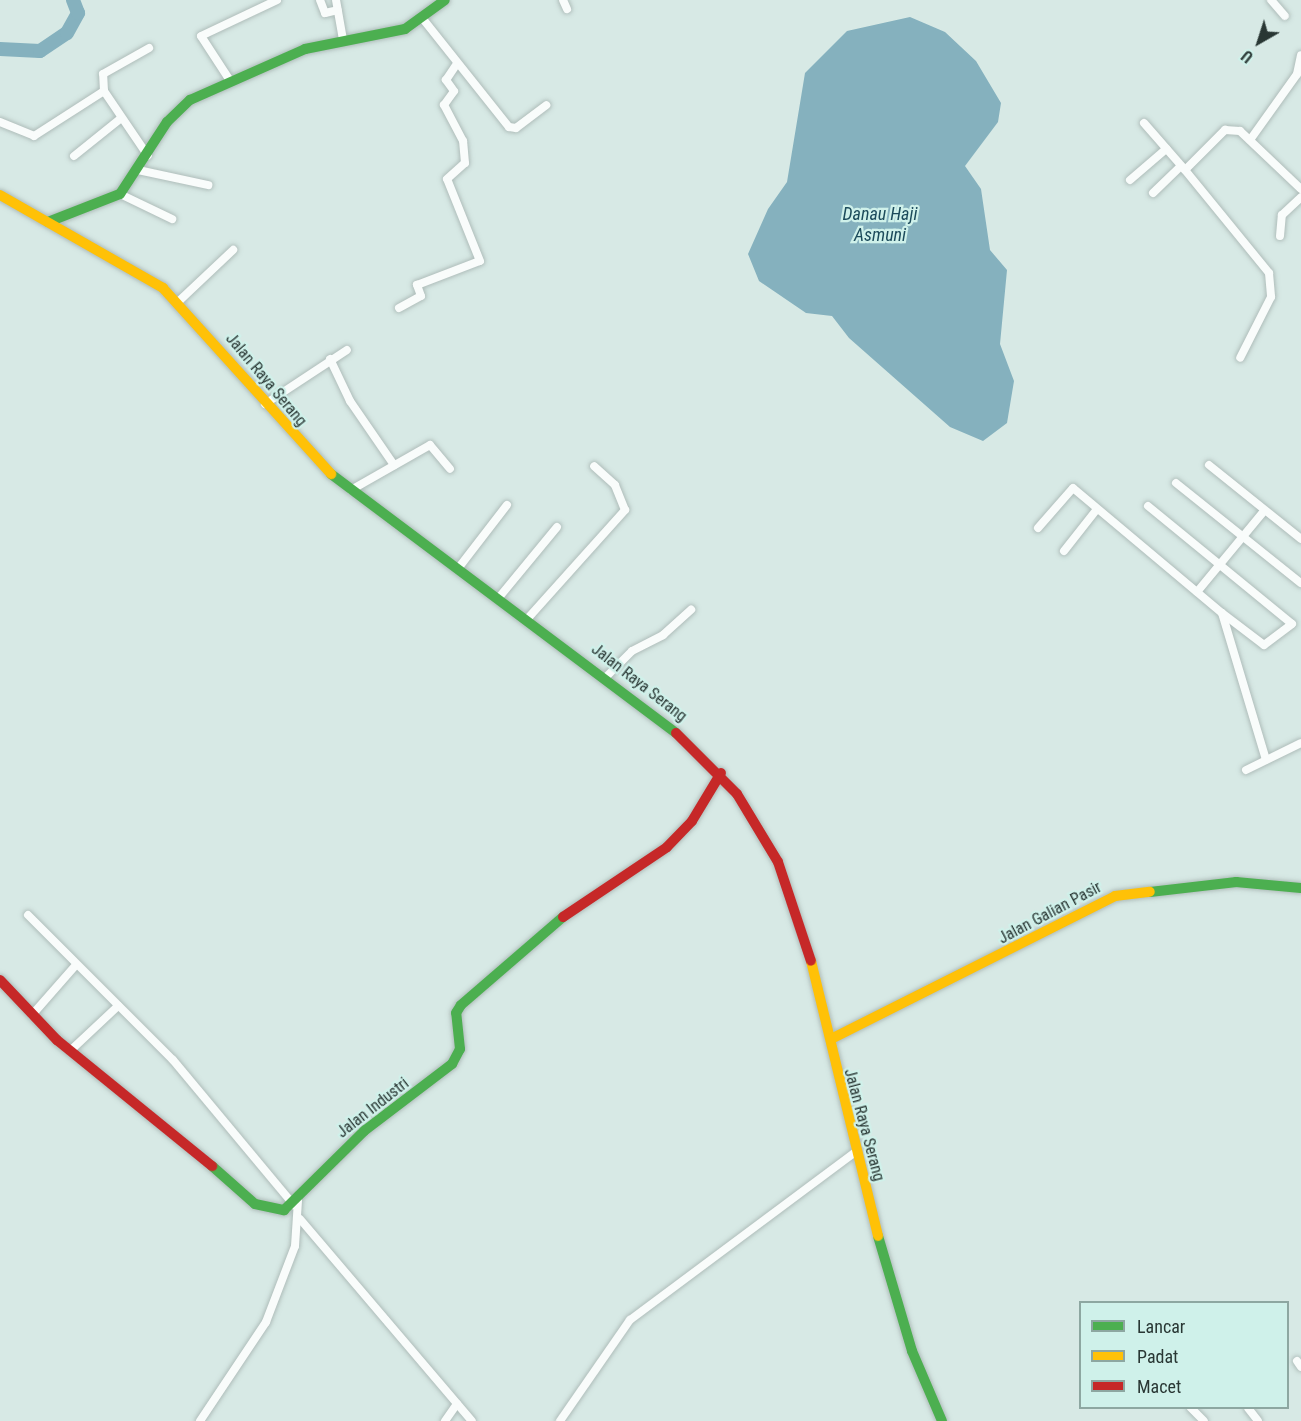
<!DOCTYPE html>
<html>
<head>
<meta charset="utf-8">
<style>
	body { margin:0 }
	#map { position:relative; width:1301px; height:1421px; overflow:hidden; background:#d7e9e5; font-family:"Roboto Condensed",sans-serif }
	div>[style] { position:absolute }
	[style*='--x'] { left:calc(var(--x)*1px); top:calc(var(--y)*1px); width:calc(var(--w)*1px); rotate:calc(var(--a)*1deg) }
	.water>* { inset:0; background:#85b1be }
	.river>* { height:14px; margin:-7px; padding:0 7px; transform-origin:7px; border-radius:7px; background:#85b1be }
	.roads { filter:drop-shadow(0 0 2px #afbdba) drop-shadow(0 0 2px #afbdba) }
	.street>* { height:8px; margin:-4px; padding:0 4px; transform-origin:4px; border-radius:4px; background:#f9fcfb }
	.fast>* { height:10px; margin:-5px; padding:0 5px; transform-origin:5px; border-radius:5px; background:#4caf50 }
	.slow>* { height:10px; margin:-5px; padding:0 5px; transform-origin:5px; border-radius:5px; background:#ffc107 }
	.jam>* { height:10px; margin:-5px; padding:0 5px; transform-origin:5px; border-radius:5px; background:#c62828 }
	span { translate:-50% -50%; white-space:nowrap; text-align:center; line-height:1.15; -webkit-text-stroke:4.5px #cff1ea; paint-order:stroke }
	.street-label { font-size:16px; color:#293734 }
	.water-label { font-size:18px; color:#1c4b5b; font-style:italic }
	.legend { position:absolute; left:1079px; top:1301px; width:210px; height:108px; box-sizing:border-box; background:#cff1ea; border:2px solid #8da7a1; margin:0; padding:8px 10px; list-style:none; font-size:18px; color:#293734 }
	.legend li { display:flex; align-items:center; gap:12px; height:30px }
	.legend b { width:30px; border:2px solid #8da7a1 }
	.north { position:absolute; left:1229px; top:12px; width:60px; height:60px; -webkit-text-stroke:4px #cff1ea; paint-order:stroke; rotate:219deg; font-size:16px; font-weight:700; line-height:24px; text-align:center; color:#293734 }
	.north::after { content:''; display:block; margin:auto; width:21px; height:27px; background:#293734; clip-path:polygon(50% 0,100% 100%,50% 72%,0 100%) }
</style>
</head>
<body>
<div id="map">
	<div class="water">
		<i style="clip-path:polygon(910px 17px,945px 32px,976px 61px,1001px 103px,998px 122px,965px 166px,981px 189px,990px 250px,1007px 270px,1000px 344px,1014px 381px,1007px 423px,983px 441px,950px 427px,849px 338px,832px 316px,806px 313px,759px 281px,748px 254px,768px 209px,787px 182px,805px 73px,847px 31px)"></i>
	</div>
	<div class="river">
		<i style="--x:0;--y:49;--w:40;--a:2.9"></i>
		<i style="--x:40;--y:51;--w:32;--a:-34"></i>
		<i style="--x:67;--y:33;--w:23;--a:-61"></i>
		<i style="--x:78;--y:13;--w:14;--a:-111"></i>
	</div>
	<div class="roads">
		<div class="street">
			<i style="--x:320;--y:0;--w:14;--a:69"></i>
			<i style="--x:325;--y:13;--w:13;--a:-13"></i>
			<i style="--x:336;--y:0;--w:39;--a:80"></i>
			<i style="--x:563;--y:0;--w:10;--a:66"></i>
			<i style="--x:1271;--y:0;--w:21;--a:49"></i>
			<i style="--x:423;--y:19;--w:138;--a:51.5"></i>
			<i style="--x:509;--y:127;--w:7;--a:8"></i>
			<i style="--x:516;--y:128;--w:38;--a:-37"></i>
			<i style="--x:229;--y:79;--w:51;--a:-123.1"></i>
			<i style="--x:201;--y:36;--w:84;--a:-25.3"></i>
			<i style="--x:104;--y:91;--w:17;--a:-93"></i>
			<i style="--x:103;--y:74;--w:53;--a:-29.5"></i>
			<i style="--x:0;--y:122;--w:37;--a:22"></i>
			<i style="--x:34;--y:136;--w:83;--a:-32.7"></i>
			<i style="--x:104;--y:91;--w:78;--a:55.9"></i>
			<i style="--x:1144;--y:123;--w:62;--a:48.9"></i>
			<i style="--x:1185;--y:170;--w:57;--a:-45"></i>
			<i style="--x:1225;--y:130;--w:15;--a:4"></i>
			<i style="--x:1240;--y:131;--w:84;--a:43.6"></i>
			<i style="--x:1250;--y:140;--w:81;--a:-54.5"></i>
			<i style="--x:1297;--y:74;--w:19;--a:-78"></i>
			<i style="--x:74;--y:156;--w:58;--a:-38.7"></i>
			<i style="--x:138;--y:170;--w:72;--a:12.1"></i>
			<i style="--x:1185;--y:170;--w:133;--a:50.8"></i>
			<i style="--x:1269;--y:273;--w:24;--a:85"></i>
			<i style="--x:1271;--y:297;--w:68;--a:116.9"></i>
			<i style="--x:1130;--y:180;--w:48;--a:-40.7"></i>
			<i style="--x:1153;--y:193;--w:39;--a:-44"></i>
			<i style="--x:120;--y:194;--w:58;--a:25.7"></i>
			<i style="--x:1280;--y:236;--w:21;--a:-85"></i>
			<i style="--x:1282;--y:215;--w:26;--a:-43"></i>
			<i style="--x:178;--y:302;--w:76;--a:-43.4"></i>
			<i style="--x:399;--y:308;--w:25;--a:-29"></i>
			<i style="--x:421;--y:296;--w:12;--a:-110"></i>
			<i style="--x:417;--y:285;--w:67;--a:-20.9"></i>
			<i style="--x:480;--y:261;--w:88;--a:-111.9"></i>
			<i style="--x:447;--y:179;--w:24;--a:-42"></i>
			<i style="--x:465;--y:163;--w:22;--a:-95"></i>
			<i style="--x:463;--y:141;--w:41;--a:-117.8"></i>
			<i style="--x:444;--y:105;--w:17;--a:-54"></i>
			<i style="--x:454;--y:91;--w:14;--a:-126"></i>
			<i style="--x:446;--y:80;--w:18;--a:-56"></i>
			<i style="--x:330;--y:359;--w:47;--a:64.5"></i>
			<i style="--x:350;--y:401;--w:78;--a:55.5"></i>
			<i style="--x:265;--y:404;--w:98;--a:-33.4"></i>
			<i style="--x:1209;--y:465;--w:118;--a:38.8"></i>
			<i style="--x:1176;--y:483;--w:160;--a:38.7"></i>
			<i style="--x:351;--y:490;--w:91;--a:-29.7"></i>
			<i style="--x:430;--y:445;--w:31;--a:50"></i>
			<i style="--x:1148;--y:506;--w:186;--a:39.3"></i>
			<i style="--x:1292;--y:624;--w:35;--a:143"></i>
			<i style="--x:1264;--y:645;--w:53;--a:-142.7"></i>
			<i style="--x:1038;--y:528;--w:53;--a:-48.8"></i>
			<i style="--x:1073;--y:488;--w:194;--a:40"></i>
			<i style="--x:1222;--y:613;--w:153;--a:73.3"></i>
			<i style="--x:1064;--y:551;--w:53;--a:-51.8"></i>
			<i style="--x:460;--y:566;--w:77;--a:-52.4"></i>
			<i style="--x:1197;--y:592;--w:105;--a:-50.4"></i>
			<i style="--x:501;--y:595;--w:88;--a:-50.5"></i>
			<i style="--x:529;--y:617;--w:144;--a:-48.1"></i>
			<i style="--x:625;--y:510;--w:27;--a:-112"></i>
			<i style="--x:615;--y:485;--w:28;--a:-138"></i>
			<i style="--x:607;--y:676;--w:35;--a:-45"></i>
			<i style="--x:632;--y:651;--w:35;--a:-27"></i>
			<i style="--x:663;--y:635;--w:38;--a:-42"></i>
			<i style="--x:1246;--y:770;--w:61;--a:-26.1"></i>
			<i style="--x:28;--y:915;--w:205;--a:45"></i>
			<i style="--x:173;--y:1060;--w:189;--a:50.2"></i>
			<i style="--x:32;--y:1015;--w:67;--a:-48.7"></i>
			<i style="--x:70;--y:1051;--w:66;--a:-43.2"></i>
			<i style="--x:300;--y:1219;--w:265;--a:49.6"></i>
			<i style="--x:1297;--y:1361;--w:7;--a:56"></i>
			<i style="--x:1191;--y:1408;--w:18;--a:45"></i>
			<i style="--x:1248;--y:1408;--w:16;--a:52"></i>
			<i style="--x:200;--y:1421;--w:119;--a:-56.3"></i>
			<i style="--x:266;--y:1322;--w:81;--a:-69.1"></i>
			<i style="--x:295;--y:1246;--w:45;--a:-86.2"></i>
			<i style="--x:445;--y:1421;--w:21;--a:-55"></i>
			<i style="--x:560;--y:1421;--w:123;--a:-55.3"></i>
			<i style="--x:630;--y:1320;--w:279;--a:-36.7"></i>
		</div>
		<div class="fast">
			<i style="--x:48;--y:222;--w:77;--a:-21.3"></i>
			<i style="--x:120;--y:194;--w:86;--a:-56.9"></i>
			<i style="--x:167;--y:122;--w:32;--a:-44"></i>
			<i style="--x:190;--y:100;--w:126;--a:-23.9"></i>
			<i style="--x:305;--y:49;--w:102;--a:-11.3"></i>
			<i style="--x:405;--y:29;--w:49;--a:-35.9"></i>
			<i style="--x:331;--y:474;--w:431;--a:36.9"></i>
			<i style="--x:1150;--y:892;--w:87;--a:-6.6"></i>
			<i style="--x:1236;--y:882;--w:65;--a:5.3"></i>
			<i style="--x:212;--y:1166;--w:57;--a:41.5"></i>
			<i style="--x:255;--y:1204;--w:30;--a:12"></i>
			<i style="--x:284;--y:1210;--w:112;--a:-44.6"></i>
			<i style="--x:364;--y:1131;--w:111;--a:-37.3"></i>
			<i style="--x:452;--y:1064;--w:17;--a:-62"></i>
			<i style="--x:460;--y:1049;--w:36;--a:-96"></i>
			<i style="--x:456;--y:1013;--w:9;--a:-58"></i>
			<i style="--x:461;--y:1005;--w:135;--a:-40.8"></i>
			<i style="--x:878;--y:1236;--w:120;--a:73.5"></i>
			<i style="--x:912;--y:1351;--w:76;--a:66.8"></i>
		</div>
		<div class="slow">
			<i style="--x:0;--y:195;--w:188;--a:29.7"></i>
			<i style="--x:163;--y:288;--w:251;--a:47.9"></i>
			<i style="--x:811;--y:961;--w:283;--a:76.3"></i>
			<i style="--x:831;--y:1039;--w:318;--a:-26.7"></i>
			<i style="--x:1115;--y:896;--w:35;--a:-7"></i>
		</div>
		<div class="jam">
			<i style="--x:676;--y:733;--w:86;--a:45"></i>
			<i style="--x:737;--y:794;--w:79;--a:58.9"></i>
			<i style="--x:778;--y:862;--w:104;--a:71.6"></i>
			<i style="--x:563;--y:917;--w:125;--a:-33.9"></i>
			<i style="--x:667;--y:847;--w:36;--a:-46"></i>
			<i style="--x:692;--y:821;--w:56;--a:-58.9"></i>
			<i style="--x:0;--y:980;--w:83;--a:46.5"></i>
			<i style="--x:57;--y:1040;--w:200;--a:39.1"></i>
		</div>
	</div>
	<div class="street-label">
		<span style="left:266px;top:380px;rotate:50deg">Jalan Raya Serang</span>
		<span style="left:639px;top:683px;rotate:38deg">Jalan Raya Serang</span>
		<span style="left:1050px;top:913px;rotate:-28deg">Jalan Galian Pasir</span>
		<span style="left:373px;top:1108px;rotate:-38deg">Jalan Industri</span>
		<span style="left:864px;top:1125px;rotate:75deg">Jalan Raya Serang</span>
	</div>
	<div class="water-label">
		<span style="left:880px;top:225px">Danau Haji<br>Asmuni</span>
	</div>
	<ul class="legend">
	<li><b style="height:8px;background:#4caf50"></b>Lancar</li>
	<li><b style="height:8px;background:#ffc107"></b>Padat</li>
	<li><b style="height:8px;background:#c62828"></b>Macet</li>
	</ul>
	<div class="north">U</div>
</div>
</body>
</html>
